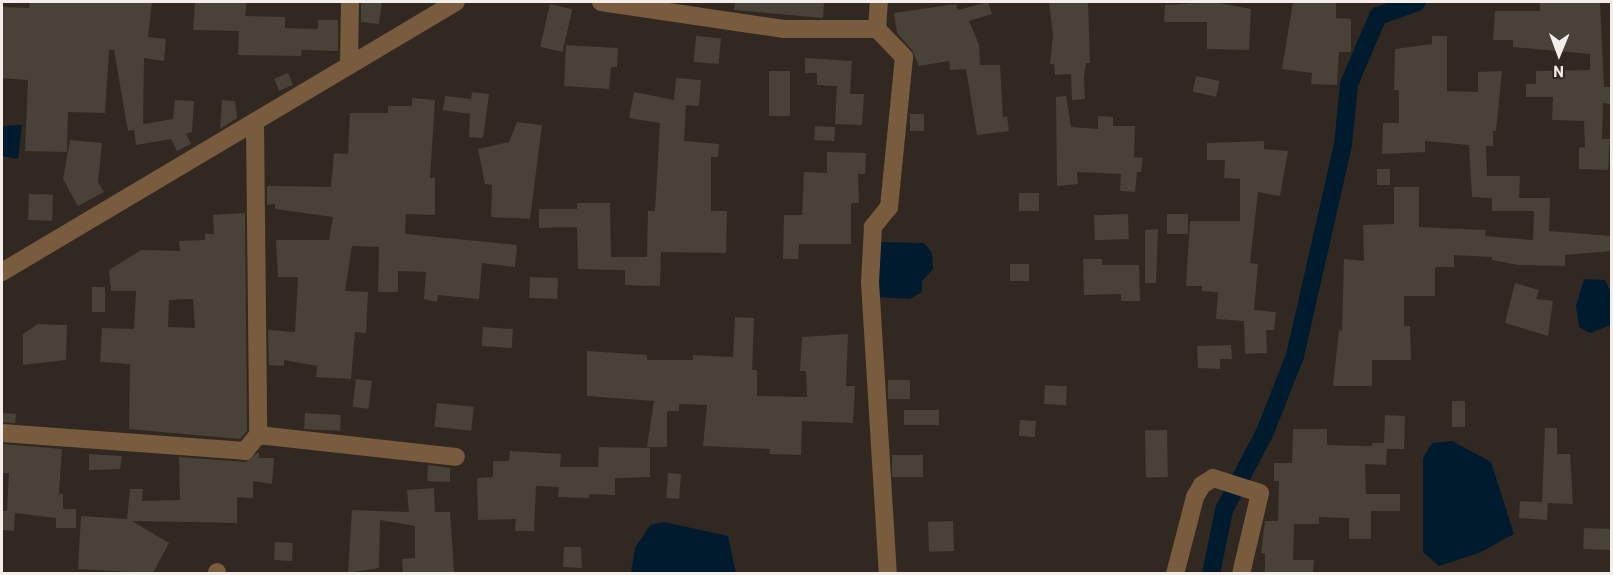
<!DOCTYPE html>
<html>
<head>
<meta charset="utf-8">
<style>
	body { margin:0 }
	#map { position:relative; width:1613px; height:575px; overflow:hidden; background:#312921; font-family:Barlow,sans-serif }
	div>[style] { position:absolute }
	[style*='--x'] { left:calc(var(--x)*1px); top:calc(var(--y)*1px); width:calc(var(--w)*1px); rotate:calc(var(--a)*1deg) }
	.water>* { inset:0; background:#001b2d }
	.canal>* { height:18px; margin:-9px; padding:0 9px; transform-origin:9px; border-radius:9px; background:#001b2d }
	.building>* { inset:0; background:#484238; transform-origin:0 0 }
	.minor>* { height:18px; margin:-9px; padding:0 9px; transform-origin:9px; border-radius:9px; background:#795c3e }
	span { translate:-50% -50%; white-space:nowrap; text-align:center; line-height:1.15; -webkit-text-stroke:4.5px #312921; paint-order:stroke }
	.frame { position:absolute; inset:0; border:3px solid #f3eee9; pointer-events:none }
	.north { position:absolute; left:1529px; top:24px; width:60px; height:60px; -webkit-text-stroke:4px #312921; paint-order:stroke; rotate:181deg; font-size:16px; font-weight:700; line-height:24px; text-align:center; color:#f3eee9 }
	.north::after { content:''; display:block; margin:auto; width:21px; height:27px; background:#f3eee9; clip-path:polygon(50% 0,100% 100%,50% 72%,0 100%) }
</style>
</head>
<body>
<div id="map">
	<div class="water">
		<i style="clip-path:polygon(22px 125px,18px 159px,2px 156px,2px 126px)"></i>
		<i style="clip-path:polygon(877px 242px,924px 243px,932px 253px,933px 269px,922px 281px,922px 292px,910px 299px,877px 297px)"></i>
		<i style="clip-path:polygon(1584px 279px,1605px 280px,1611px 292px,1611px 325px,1590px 333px,1579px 327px,1576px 306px)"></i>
		<i style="clip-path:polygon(1452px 441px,1491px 462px,1514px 534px,1481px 552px,1439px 566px,1423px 552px,1423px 458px,1432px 443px)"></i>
		<i style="clip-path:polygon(664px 522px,728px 536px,736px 573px,631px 573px,635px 548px,650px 525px)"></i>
	</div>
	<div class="canal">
		<i style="--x:1211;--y:574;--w:65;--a:-78.5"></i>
		<i style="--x:1224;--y:510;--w:88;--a:-62.3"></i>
		<i style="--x:1265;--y:432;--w:82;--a:-68.5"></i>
		<i style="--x:1295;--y:356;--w:216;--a:-77.2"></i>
		<i style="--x:1343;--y:145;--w:61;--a:-84.4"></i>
		<i style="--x:1349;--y:84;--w:74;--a:-66.9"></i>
		<i style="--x:1378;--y:16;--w:41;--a:-19.7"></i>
	</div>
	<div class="building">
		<i style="clip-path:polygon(30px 2px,152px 2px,148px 37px,166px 39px,164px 61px,144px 58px,143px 124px,173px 119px,175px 100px,194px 101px,192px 132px,186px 134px,191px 144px,177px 151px,171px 139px,136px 145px,134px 130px,128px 131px,114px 50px,109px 50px,105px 113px,68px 112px,67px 152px,25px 151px,28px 80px,2px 78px,2px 7px,29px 8px)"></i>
		<i style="clip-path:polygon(195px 2px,247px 2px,245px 16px,285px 17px,285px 28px,318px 29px,318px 20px,338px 20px,338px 51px,302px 50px,301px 56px,238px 55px,239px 31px,193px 30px)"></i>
		<i style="clip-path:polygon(361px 2px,382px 2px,379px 24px,361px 22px)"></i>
		<i style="clip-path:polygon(735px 2px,824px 2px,823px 18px,734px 10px)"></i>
		<i style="clip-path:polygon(988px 2px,992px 14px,969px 21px,979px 45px,980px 65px,1000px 65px,1003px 117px,1007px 116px,1009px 131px,977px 135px,966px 69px,950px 70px,949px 61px,919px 66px,912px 50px,897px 33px,894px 13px,956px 4px,958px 10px)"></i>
		<i style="clip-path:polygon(1049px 2px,1088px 2px,1090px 63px,1086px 63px,1084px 77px,1085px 99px,1072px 100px,1071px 74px,1055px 75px,1054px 64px,1050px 64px,1053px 35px)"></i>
		<i style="clip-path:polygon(1214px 2px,1251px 9px,1249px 50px,1207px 49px,1207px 22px,1164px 22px,1165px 5px)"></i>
		<i style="clip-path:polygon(1293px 2px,1336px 2px,1336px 18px,1351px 19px,1351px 52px,1339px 52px,1337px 85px,1311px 84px,1312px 73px,1282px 69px)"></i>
		<i style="clip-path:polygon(1540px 2px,1600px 2px,1604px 87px,1611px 87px,1611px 104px,1603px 103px,1602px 139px,1610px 139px,1608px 170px,1579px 169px,1579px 148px,1585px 147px,1584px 121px,1552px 120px,1553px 97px,1526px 97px,1526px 84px,1536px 84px,1536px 71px,1590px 70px,1590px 54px,1513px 47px,1513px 40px,1493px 40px,1495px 11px,1540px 11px)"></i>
		<i style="left:550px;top:4px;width:23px;height:44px;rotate:13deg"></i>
		<i style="left:696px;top:36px;width:25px;height:26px;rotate:5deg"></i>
		<i style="clip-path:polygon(1432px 36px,1447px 36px,1447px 91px,1478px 92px,1478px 72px,1502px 71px,1496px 131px,1493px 131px,1493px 146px,1486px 146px,1487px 176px,1520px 176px,1519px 198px,1550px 198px,1549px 231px,1611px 236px,1611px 251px,1565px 255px,1565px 266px,1519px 265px,1492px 260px,1492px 257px,1454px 255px,1454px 267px,1435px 267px,1435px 296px,1404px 296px,1404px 326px,1410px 326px,1411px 360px,1372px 360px,1372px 386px,1333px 386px,1339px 330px,1342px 331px,1344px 259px,1364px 261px,1363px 225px,1394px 224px,1394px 187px,1419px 187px,1419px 227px,1486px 230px,1485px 236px,1533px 240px,1534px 211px,1492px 211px,1492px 198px,1472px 197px,1469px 145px,1425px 141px,1425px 152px,1382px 154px,1383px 123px,1399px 123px,1399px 90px,1394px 90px,1395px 49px,1432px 44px)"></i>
		<i style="clip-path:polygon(566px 45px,618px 48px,617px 67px,611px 67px,609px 89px,564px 86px)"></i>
		<i style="clip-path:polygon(805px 58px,852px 61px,850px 94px,864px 94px,862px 125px,835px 124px,837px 86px,817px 85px,817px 73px,805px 73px)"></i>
		<i style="left:769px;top:71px;width:21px;height:45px"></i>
		<i style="left:288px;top:73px;width:13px;height:15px;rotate:67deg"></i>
		<i style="left:1196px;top:76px;width:24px;height:16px;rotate:12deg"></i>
		<i style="clip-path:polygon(676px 78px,701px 80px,699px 106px,686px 105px,684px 141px,719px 144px,718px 157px,711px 157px,711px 211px,727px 211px,726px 253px,661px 252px,660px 286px,625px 285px,625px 270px,578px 269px,577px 227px,539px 228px,539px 209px,577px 209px,577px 203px,610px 203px,611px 257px,647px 257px,648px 211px,655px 211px,660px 123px,629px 118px,634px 92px,674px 100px)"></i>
		<i style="clip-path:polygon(472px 92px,489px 94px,483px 138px,469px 137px,470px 114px,443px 110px,445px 96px,471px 99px)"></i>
		<i style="clip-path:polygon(1066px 96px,1071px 127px,1098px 129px,1098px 116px,1113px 117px,1113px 126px,1135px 126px,1134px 157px,1143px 158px,1141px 172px,1137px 172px,1135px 192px,1120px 191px,1121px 174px,1077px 172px,1078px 184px,1057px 186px,1056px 97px)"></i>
		<i style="clip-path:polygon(412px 98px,435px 100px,430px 178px,435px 178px,435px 215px,406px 214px,405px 234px,517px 245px,515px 267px,482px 263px,479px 299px,438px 295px,437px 302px,424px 299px,426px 272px,398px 271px,398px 292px,378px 292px,379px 247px,352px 246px,345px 291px,368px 292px,366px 333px,355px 332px,351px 379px,316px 377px,317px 366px,284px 360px,284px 366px,269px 365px,269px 369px,268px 330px,295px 332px,298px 277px,278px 277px,276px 240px,329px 240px,333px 217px,275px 209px,275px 204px,267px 205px,267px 186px,331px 187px,334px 153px,348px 154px,350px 113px,388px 113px,388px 106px,412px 106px)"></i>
		<i style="clip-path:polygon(222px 100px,235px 101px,237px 118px,220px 129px)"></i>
		<i style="left:910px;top:114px;width:14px;height:17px"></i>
		<i style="clip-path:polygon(517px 122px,542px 125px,530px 219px,491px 217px,492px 185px,485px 184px,478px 149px,509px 142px)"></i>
		<i style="left:815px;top:126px;width:20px;height:14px;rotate:3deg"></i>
		<i style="clip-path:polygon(70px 140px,102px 143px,98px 182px,104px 192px,78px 206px,63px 179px)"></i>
		<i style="clip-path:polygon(1264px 141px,1264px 149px,1288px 151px,1280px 196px,1258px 192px,1250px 263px,1258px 264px,1254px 310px,1276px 312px,1274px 330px,1266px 330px,1267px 353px,1245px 354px,1244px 321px,1216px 319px,1218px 292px,1202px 291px,1202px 286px,1186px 286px,1190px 221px,1240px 221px,1240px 179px,1224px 178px,1225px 160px,1207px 160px,1207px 143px)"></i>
		<i style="clip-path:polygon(827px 152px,866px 153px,865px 174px,858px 174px,859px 203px,851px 203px,851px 244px,799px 244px,798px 259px,783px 259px,784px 215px,802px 215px,804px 172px,827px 173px)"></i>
		<i style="left:1377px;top:169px;width:13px;height:16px"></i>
		<i style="left:1019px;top:193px;width:20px;height:18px"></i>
		<i style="left:29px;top:194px;width:24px;height:26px;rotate:2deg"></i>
		<i style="clip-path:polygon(evenodd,245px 213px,247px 431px,240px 439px,129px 429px,130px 364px,100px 362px,102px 328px,134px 329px,136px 291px,111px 291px,109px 270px,141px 250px,180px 251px,179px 241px,205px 240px,205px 234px,214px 234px,213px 215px,245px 213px,193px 299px,195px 328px,168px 327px,169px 300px,193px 299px)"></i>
		<i style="left:1128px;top:214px;width:25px;height:34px;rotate:88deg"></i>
		<i style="left:1167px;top:214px;width:21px;height:20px"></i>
		<i style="clip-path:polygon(1158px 229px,1156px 283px,1145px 283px,1145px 230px)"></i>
		<i style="clip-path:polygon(1083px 259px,1102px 259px,1102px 265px,1139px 265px,1140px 301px,1121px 301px,1121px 294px,1084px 295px)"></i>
		<i style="left:1010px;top:264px;width:19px;height:17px"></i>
		<i style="left:530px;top:277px;width:28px;height:21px;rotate:2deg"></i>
		<i style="clip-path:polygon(1515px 283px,1539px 290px,1536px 299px,1553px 301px,1548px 336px,1505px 323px)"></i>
		<i style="left:92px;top:287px;width:13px;height:25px"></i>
		<i style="clip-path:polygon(735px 317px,754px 318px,752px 370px,757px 370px,757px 396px,807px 397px,806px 371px,800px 371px,802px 337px,848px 334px,846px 386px,855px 386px,853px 423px,802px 421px,801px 455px,769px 454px,770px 449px,703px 446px,707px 405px,679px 404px,679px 411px,667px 411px,667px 447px,647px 447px,654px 401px,587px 396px,587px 351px,647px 355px,647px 360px,693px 360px,693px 355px,733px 357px)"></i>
		<i style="clip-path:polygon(38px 324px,67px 325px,66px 360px,23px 365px,23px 334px)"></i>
		<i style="left:483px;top:327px;width:30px;height:19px;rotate:4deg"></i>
		<i style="clip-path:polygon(1231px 345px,1232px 359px,1220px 359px,1220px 369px,1198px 368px,1197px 346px)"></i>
		<i style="left:356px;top:379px;width:16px;height:28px;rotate:7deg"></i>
		<i style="left:888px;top:380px;width:22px;height:19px"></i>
		<i style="left:1045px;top:385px;width:22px;height:19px;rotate:3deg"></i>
		<i style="left:1452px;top:401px;width:13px;height:26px"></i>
		<i style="left:437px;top:403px;width:37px;height:24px;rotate:6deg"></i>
		<i style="left:904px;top:410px;width:35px;height:15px"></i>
		<i style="left:2px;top:413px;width:14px;height:9px;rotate:4deg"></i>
		<i style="left:305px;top:413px;width:36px;height:16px;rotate:3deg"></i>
		<i style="clip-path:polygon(1385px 415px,1405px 416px,1404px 449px,1387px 449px,1386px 465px,1365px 464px,1366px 494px,1400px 494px,1400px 511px,1371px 511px,1371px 539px,1349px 539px,1349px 518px,1319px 517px,1319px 524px,1294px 524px,1293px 560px,1314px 560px,1313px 573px,1265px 572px,1265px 553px,1261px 553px,1265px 521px,1278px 521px,1279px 481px,1274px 481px,1274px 463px,1292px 463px,1293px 429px,1327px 429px,1327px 445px,1372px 446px,1372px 443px,1384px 443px)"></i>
		<i style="left:1020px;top:420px;width:16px;height:16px;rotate:4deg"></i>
		<i style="clip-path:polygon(1545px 428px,1557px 428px,1557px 454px,1570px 454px,1573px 504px,1548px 503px,1547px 520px,1519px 518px,1520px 501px,1542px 502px)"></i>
		<i style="left:1167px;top:430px;width:47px;height:22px;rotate:89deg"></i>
		<i style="clip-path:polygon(2px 444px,62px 449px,59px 494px,63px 494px,63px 509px,76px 509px,76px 528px,56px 528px,56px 518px,15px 513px,14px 531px,2px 530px,3px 511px,7px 511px,9px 473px,2px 473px)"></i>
		<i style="clip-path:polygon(599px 447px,650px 448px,650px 477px,615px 478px,615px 495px,589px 494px,589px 498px,558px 497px,559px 487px,536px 486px,534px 531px,515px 531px,516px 519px,478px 520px,477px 478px,493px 477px,493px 461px,509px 461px,510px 451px,561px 454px,560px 467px,598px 467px)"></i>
		<i style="clip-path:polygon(259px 452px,259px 458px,274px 458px,272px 484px,253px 481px,253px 498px,237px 497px,237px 523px,132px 521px,169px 543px,153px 573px,78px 569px,81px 516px,127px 519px,130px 489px,143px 489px,142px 501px,180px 500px,179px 457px,245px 462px)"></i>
		<i style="clip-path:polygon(89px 454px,122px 456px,120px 469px,89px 470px)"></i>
		<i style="left:892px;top:455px;width:31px;height:22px"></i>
		<i style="clip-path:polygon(428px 465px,450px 468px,450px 482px,427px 481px)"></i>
		<i style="left:668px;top:473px;width:13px;height:25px;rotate:4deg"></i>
		<i style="clip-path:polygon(434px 488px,435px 512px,450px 512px,454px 572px,403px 573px,402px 559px,415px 558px,415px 526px,380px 520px,379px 568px,348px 573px,352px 510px,409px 512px,407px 490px)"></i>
		<i style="left:953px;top:521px;width:30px;height:25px;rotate:88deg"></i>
		<i style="left:1584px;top:528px;width:27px;height:21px;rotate:2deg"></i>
		<i style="left:275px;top:542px;width:18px;height:18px;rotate:3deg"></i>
		<i style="clip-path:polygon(564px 547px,581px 547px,582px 568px,563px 567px)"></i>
	</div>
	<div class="minor">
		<i style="--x:601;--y:2;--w:185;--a:8.4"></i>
		<i style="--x:784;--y:29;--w:93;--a:0"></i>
		<i style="--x:877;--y:29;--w:27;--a:-86"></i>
		<i style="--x:877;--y:29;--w:39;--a:46"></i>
		<i style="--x:904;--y:57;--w:151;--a:95.7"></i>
		<i style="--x:889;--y:207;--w:26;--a:129"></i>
		<i style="--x:873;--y:227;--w:55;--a:93.1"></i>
		<i style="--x:870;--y:282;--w:293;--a:86.5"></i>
		<i style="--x:349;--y:65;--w:63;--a:-89.1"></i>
		<i style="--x:255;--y:124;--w:311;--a:89.4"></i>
		<i style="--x:258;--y:435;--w:199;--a:6.3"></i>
		<i style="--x:2;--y:272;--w:528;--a:-30.74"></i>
		<i style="--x:2;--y:433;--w:244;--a:4.2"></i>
		<i style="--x:245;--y:451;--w:21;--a:-51"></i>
		<i style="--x:217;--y:574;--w:2;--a:-90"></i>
		<i style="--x:1175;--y:574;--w:80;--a:-75.4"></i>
		<i style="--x:1195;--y:497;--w:14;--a:-60"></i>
		<i style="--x:1202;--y:485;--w:13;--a:-32"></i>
		<i style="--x:1213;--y:478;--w:49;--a:17.7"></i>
		<i style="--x:1260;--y:493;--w:83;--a:103.2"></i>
	</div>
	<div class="frame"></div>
	<div class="north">N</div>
</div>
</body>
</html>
